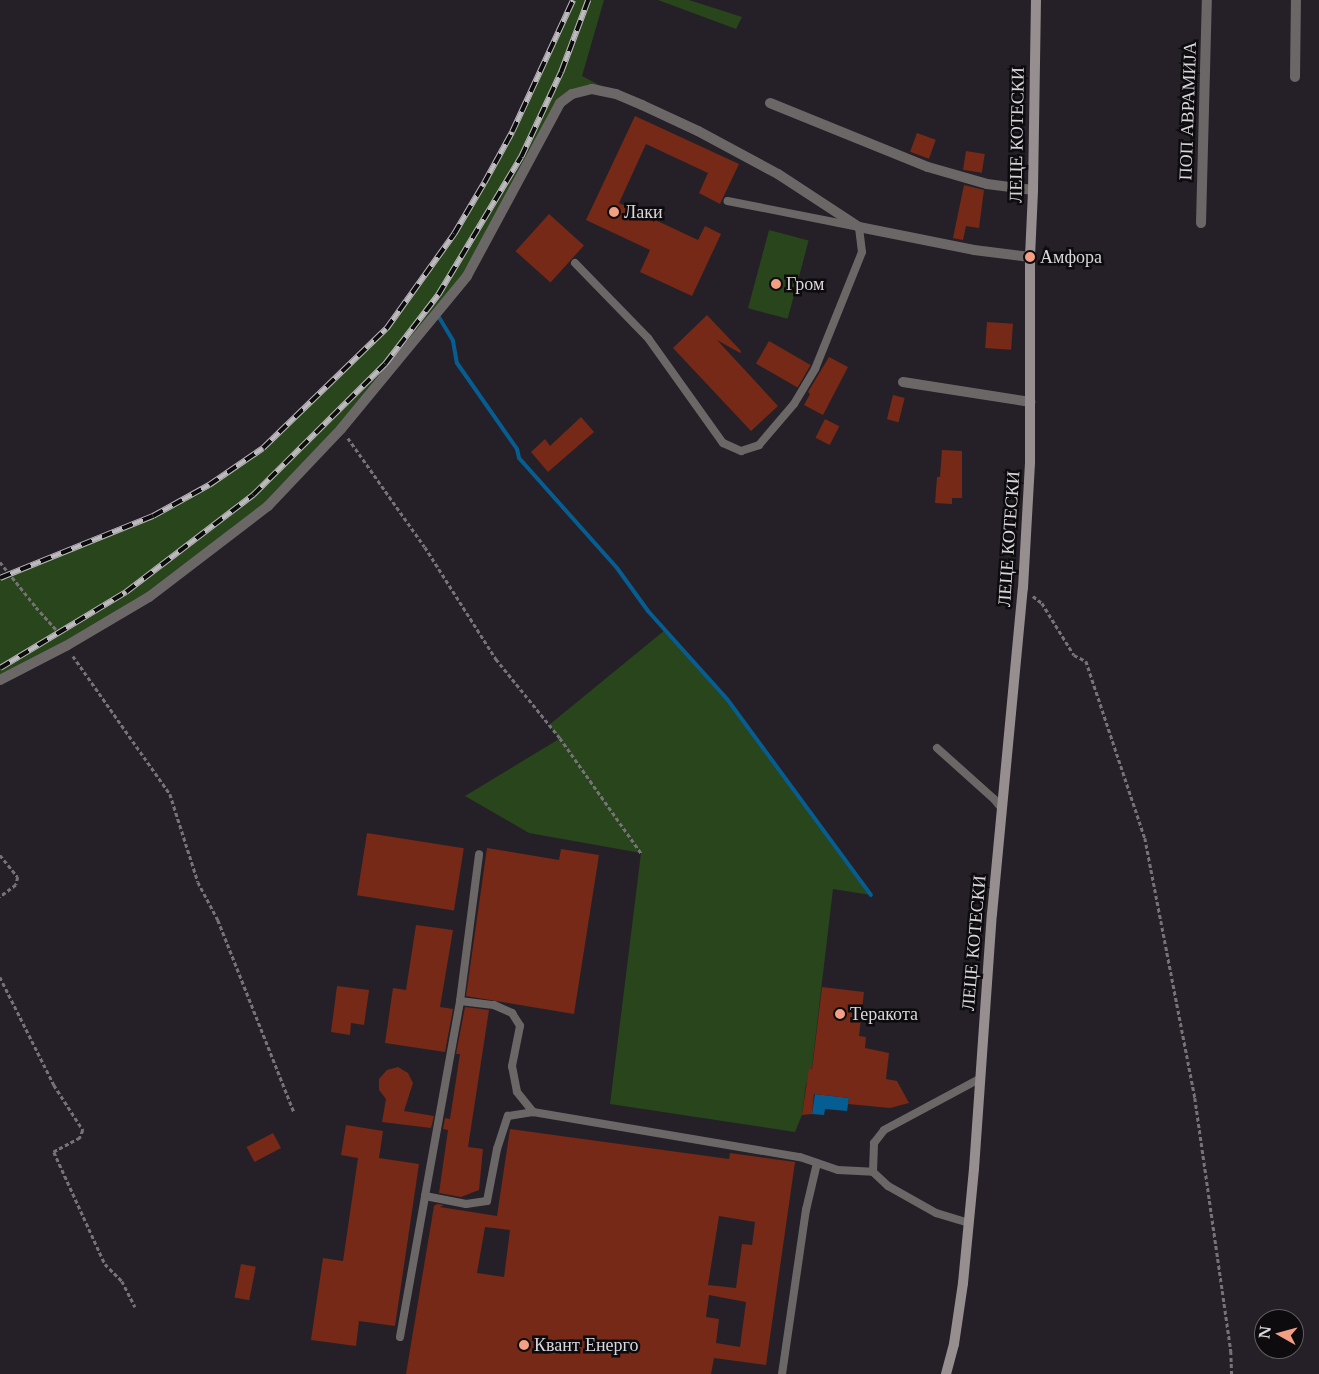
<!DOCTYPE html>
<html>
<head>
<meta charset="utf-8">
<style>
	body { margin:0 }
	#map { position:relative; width:1319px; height:1374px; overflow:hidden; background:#252027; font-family:"Libre Baskerville",serif }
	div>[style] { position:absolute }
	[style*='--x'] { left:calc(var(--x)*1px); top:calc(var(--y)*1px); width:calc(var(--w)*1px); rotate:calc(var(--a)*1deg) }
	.green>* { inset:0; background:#28451c; transform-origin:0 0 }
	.water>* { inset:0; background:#065d92 }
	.stream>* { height:4px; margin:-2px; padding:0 2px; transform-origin:2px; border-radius:2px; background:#065d92 }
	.building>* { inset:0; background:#762916; transform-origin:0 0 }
	.path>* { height:2.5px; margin-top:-1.25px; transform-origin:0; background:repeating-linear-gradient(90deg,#767278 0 4px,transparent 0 6.5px) }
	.service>* { height:8px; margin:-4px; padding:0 4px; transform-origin:4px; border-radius:4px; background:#6c6767 }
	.minor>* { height:10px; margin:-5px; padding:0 5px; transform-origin:5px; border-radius:5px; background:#6c6767 }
	.secondary>* { height:10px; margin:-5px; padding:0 5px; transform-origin:5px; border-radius:5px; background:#978e8f }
	.rail>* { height:5.5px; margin-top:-2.75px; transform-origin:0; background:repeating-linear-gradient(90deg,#0d0b0e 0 11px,#bdb9bf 0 22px); box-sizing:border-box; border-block:1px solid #bdb9bf }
	.dots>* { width:14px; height:14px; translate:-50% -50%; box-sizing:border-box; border:2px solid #0d0b0e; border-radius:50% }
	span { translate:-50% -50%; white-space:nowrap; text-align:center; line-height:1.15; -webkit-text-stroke:5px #0d0b0e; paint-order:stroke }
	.street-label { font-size:18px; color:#dad7dc }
	.poi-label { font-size:18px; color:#dad7dc }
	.left { translate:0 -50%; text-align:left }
	.north { position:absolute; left:1254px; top:1309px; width:50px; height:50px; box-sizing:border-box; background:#0d0b0e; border:1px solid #5f5d60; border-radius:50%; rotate:277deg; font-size:14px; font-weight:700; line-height:20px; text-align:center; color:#dad7dc }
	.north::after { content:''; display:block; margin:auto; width:18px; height:22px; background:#f39f84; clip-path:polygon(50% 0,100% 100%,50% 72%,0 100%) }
</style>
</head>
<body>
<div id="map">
	<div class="green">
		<i style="clip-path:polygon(573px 0,604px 0,582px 76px,616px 94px,592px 89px,560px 103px,467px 276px,268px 506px,149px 597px,0 680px,0 668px,39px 644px,0 665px,0 578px,8px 574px,0 562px,9px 574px,153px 516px,209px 485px,263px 448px,386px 329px,454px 234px,484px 183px,512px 132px)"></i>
		<i style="clip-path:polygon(658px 0,689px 0,742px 17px,736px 29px)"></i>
		<i style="left:769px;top:230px;width:41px;height:81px;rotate:15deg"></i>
		<i style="clip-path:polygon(665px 630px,727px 699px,871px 895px,833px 889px,812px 1067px,806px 1084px,802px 1115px,795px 1132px,610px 1104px,641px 853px,529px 833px,465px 796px,559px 739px,549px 725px)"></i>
	</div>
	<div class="water">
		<i style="clip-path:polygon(815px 1094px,849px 1098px,847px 1111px,825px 1109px,824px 1115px,812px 1114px)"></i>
	</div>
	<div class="stream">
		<i style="--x:437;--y:314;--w:31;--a:59"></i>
		<i style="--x:453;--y:341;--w:22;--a:80"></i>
		<i style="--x:457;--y:363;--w:105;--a:55.1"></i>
		<i style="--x:517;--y:449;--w:9;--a:77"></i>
		<i style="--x:519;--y:458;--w:147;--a:48.3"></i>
		<i style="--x:617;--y:568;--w:53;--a:54.2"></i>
		<i style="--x:648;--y:611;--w:118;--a:48.1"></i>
		<i style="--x:727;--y:699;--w:243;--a:53.7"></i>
	</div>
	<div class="building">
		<i style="clip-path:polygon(635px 116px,739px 164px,720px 204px,699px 193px,708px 173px,646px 144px,619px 203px,698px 240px,705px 226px,721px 234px,692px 296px,640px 272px,650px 250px,586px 220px)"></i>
		<i style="left:917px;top:133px;width:20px;height:20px;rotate:20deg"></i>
		<i style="left:966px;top:151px;width:19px;height:19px;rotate:9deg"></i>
		<i style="clip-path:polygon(964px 185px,984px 190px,979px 228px,966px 226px,963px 240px,953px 238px)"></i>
		<i style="left:549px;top:214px;width:47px;height:50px;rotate:42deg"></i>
		<i style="clip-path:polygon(707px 315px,741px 351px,740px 353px,717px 340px,778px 406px,751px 431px,673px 348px)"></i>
		<i style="left:987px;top:322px;width:26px;height:26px;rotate:4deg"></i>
		<i style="left:769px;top:341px;width:48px;height:26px;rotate:30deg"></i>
		<i style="clip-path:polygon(829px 357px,848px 367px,823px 415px,804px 405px,810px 394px,808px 392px)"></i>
		<i style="left:893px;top:395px;width:12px;height:25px;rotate:14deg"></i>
		<i style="clip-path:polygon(581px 417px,594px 432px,548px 472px,531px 452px,545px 439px,550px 446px)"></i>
		<i style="left:825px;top:419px;width:16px;height:21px;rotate:27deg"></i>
		<i style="clip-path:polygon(942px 450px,962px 451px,962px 498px,952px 498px,952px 504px,935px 503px,937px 477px,940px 477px)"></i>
		<i style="left:367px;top:833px;width:98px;height:63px;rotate:9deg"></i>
		<i style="clip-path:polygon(487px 848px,559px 860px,561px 849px,599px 855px,574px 1014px,466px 996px)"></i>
		<i style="clip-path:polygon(416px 925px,453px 930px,440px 1007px,453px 1009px,445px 1052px,385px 1043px,393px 988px,406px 990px)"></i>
		<i style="clip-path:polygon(337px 986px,369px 990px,364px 1025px,351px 1023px,350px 1035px,331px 1032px)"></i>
		<i style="clip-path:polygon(822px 987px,864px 992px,859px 1036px,866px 1037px,865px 1048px,889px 1053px,886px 1079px,897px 1081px,909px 1103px,890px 1108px,848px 1104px,849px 1098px,814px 1094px,812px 1114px,802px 1115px,809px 1068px,812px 1069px)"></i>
		<i style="clip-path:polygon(465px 1007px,489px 1010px,468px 1147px,483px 1149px,479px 1190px,461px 1197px,439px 1193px,448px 1130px,443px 1129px,445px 1118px,450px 1119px,460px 1054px,456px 1054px)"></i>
		<i style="clip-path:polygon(398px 1067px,408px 1073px,413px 1083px,404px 1111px,434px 1116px,431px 1128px,382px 1122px,386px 1099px,379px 1090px,379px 1079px,387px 1070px)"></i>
		<i style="clip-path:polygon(346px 1125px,383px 1131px,379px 1158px,419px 1164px,395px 1326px,359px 1321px,356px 1346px,311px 1340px,323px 1258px,343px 1261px,358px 1158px,341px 1155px)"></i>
		<i style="clip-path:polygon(evenodd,510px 1129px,729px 1159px,730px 1153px,795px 1162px,766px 1365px,714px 1358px,711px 1374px,406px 1374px,434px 1206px,437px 1204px,444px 1205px,440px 1207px,497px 1216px,510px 1129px,719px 1216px,755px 1222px,752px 1245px,742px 1244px,736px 1288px,708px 1285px,719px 1216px,510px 1129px,485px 1227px,510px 1230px,504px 1277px,477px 1273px,485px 1227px,510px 1129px,709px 1295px,746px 1302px,740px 1347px,716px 1343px,719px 1319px,706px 1317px,709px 1295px)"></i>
		<i style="left:273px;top:1133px;width:17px;height:30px;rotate:62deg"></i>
		<i style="left:241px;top:1264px;width:15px;height:34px;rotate:11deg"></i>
	</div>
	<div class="path">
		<i style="--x:348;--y:438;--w:133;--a:54.8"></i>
		<i style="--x:425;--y:547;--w:133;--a:57.6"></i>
		<i style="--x:496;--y:659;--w:102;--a:51"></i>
		<i style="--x:560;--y:738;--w:141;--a:54.8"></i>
		<i style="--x:0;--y:562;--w:58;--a:51.3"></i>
		<i style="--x:36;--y:607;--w:39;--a:48"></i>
		<i style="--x:1033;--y:596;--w:11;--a:38"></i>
		<i style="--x:1042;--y:603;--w:61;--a:58.4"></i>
		<i style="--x:1074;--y:655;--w:13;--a:27"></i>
		<i style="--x:1086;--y:661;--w:187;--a:71.6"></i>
		<i style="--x:1145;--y:838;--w:265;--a:79.1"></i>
		<i style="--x:1195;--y:1098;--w:256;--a:81.9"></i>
		<i style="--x:1231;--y:1351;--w:23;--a:88"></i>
		<i style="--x:73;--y:656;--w:169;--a:54.9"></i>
		<i style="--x:170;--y:794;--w:92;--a:72.3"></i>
		<i style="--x:198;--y:882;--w:43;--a:62.2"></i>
		<i style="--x:218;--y:920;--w:206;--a:68.4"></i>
		<i style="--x:0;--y:855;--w:28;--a:51"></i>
		<i style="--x:18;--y:877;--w:8;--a:104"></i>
		<i style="--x:16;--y:885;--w:20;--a:143"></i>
		<i style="--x:0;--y:977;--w:121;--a:63.4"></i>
		<i style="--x:54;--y:1085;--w:54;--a:57.2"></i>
		<i style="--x:83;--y:1130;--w:9;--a:111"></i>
		<i style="--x:80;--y:1138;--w:30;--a:152"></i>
		<i style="--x:54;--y:1152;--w:123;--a:65.5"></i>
		<i style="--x:105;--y:1264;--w:24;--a:45"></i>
		<i style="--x:122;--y:1281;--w:29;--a:63"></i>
	</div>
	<div class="service">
		<i style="--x:575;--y:263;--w:105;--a:45.8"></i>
		<i style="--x:648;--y:338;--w:129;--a:54.5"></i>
		<i style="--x:723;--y:443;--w:20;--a:24"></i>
		<i style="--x:741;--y:451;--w:19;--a:-18"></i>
		<i style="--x:759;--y:445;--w:54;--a:-49.5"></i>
		<i style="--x:794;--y:404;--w:41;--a:-59"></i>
		<i style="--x:815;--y:369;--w:126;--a:-68.1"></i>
		<i style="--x:862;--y:252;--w:25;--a:-97"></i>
		<i style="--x:859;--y:227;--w:134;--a:-168.8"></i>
		<i style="--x:937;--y:748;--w:76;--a:41.8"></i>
		<i style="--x:994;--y:799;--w:13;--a:51"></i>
		<i style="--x:460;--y:1001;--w:148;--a:-82.6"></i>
		<i style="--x:425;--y:1196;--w:198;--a:-79.8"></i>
		<i style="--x:460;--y:1001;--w:34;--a:7"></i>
		<i style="--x:494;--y:1005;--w:20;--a:24"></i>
		<i style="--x:512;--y:1013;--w:15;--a:58"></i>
		<i style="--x:520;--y:1026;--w:41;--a:101.3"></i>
		<i style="--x:512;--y:1066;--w:26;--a:79"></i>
		<i style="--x:517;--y:1092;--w:26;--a:51"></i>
		<i style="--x:969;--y:1223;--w:34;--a:-163"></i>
		<i style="--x:936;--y:1213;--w:55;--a:-150.6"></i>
		<i style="--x:888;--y:1186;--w:21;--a:-137"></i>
		<i style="--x:873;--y:1172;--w:29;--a:-88"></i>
		<i style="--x:874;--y:1143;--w:16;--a:-52"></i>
		<i style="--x:884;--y:1130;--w:108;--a:-28.2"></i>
		<i style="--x:400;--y:1337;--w:143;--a:-79.9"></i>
		<i style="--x:425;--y:1196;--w:42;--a:11"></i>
		<i style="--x:466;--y:1204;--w:21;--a:-8"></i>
		<i style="--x:487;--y:1201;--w:53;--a:-79.1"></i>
		<i style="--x:497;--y:1149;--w:35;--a:-72"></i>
		<i style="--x:508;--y:1116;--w:25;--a:-9"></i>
		<i style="--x:533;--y:1112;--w:271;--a:9.6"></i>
		<i style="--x:800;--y:1157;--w:40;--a:18.9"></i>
		<i style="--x:838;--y:1170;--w:35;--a:3"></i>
		<i style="--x:782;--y:1374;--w:166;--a:-81.7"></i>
		<i style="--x:806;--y:1210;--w:48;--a:-76.8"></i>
	</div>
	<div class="minor">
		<i style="--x:1295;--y:77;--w:77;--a:-89.3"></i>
		<i style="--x:770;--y:103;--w:170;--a:22.1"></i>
		<i style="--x:928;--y:167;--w:61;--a:16.1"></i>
		<i style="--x:987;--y:184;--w:46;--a:7.4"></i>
		<i style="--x:1201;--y:223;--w:223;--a:-88.5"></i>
		<i style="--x:903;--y:382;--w:129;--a:8.9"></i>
		<i style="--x:0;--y:680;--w:74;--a:-27.3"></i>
		<i style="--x:66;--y:646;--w:96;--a:-30.6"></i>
		<i style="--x:149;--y:597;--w:150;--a:-37.4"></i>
		<i style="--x:268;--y:506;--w:106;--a:-46.5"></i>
		<i style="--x:341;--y:429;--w:198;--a:-50.5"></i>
		<i style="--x:467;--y:276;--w:196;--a:-61.7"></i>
		<i style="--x:560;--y:103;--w:15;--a:-37"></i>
		<i style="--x:572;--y:94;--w:21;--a:-14"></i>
		<i style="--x:592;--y:89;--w:25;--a:12"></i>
		<i style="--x:616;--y:94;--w:28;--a:23"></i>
		<i style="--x:642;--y:105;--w:62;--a:24.9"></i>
		<i style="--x:698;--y:131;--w:91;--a:28.3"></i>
		<i style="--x:778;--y:174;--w:97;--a:33.2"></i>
		<i style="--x:859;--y:227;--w:117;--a:11.3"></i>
		<i style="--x:974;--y:250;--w:56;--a:7.1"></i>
	</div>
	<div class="secondary">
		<i style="--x:946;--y:1374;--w:31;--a:-75"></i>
		<i style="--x:954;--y:1344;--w:62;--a:-81.6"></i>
		<i style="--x:963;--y:1283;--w:115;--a:-84.5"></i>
		<i style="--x:974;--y:1169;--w:256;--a:-86"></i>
		<i style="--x:992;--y:914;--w:327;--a:-84.6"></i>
		<i style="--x:1023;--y:588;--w:125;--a:-86.8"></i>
		<i style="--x:1030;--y:463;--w:206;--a:-90"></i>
		<i style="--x:1030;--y:257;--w:67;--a:-87.4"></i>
		<i style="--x:1033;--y:190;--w:190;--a:-89.1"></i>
	</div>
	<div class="rail">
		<i style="--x:0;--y:578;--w:165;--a:-22.1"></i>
		<i style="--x:153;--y:516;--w:64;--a:-29"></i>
		<i style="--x:209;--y:485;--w:65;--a:-34.4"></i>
		<i style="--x:263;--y:448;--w:171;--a:-44.1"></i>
		<i style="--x:386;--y:329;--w:117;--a:-54.4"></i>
		<i style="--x:454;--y:234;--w:59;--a:-59.5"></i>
		<i style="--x:484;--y:183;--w:58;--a:-61.2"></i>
		<i style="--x:512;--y:132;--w:145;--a:-65.2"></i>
		<i style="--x:0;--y:668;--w:147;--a:-31.1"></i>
		<i style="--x:126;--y:592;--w:160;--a:-37.4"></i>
		<i style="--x:253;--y:495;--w:186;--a:-44.8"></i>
		<i style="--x:385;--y:364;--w:87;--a:-52.5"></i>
		<i style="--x:438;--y:295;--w:161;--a:-59"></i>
		<i style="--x:521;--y:157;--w:94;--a:-64.8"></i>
		<i style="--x:561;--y:72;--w:77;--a:-69.4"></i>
	</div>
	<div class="dots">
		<i style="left:614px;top:212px;background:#f39f84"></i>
		<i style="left:1030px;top:257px;background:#f39f84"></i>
		<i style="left:776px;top:284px;background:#f39f84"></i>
		<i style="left:840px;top:1014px;background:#f39f84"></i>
		<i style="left:524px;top:1345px;background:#f39f84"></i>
	</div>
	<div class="street-label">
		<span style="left:1188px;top:111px;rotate:-88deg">ПОП АВРАМИЈА</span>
		<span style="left:1017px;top:135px;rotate:-89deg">ЛЕЦЕ КОТЕСКИ</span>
		<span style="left:1009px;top:539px;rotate:-86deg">ЛЕЦЕ КОТЕСКИ</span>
		<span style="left:974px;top:943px;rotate:-85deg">ЛЕЦЕ КОТЕСКИ</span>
	</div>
	<div class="poi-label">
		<span class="left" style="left:624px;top:212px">Лаки</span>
		<span class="left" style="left:1040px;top:257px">Амфора</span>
		<span class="left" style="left:786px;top:284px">Гром</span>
		<span class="left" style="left:850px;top:1014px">Теракота</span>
		<span class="left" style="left:534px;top:1345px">Квант Енерго</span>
	</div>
	<div class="north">N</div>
</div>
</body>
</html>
